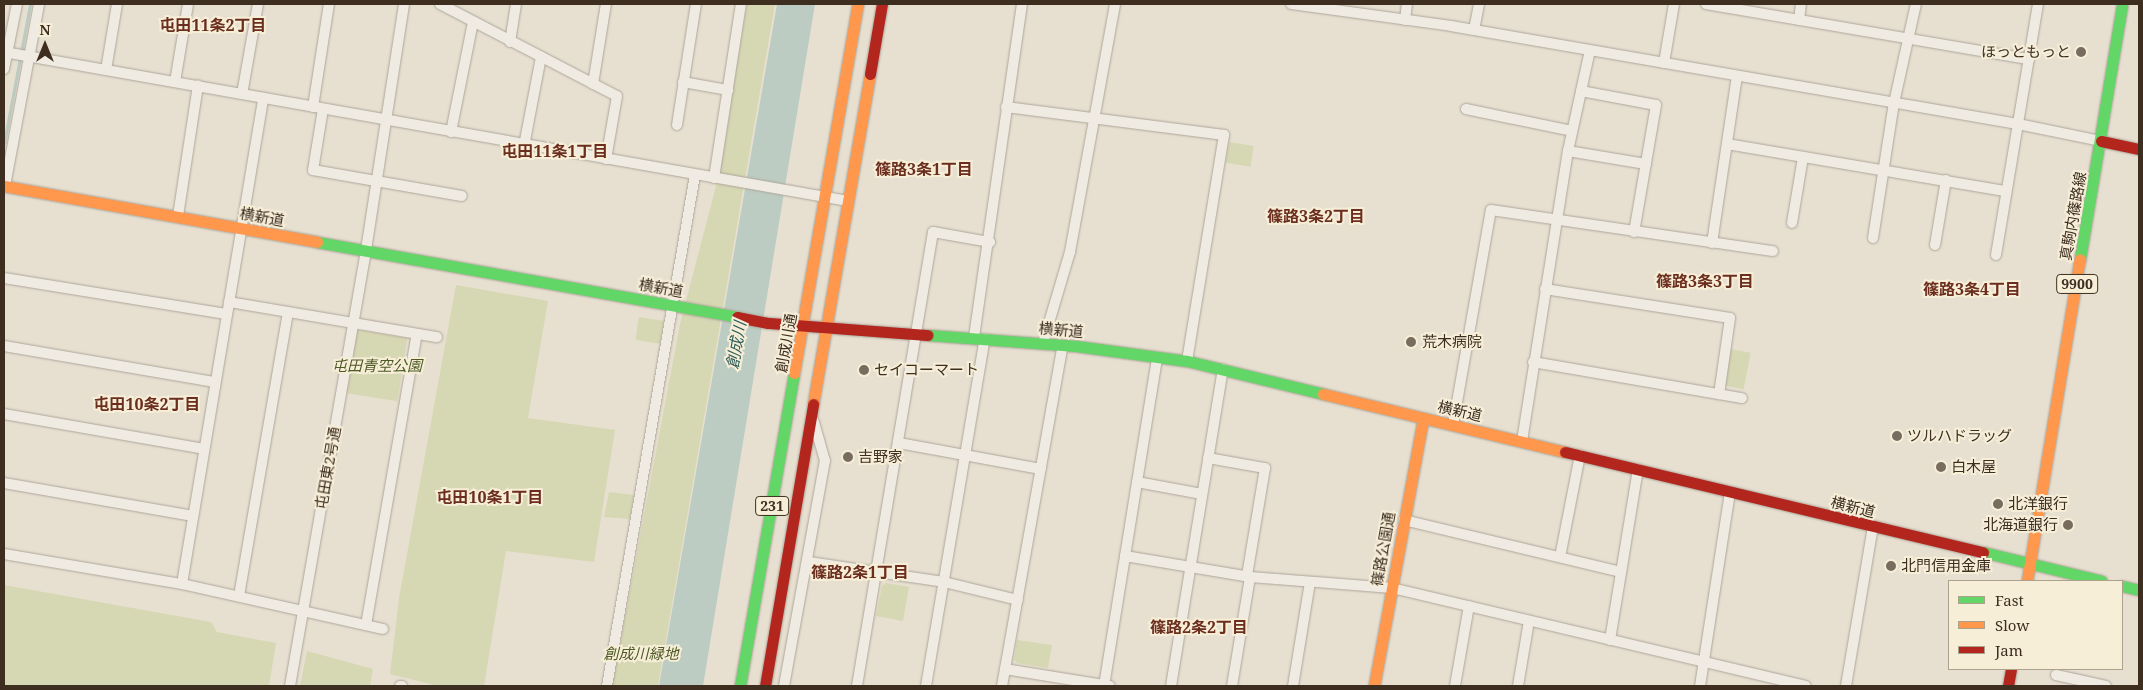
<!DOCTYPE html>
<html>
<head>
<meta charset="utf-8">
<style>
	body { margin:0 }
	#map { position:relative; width:2143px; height:690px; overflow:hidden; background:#e7e0d1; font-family:"Noto Serif","Noto Sans JP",serif }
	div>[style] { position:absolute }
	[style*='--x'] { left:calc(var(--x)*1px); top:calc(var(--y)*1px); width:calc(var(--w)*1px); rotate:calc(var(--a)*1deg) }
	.green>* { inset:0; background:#d6d7b3; transform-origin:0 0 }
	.water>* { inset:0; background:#bcccc2 }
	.stream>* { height:3px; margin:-1.5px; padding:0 1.5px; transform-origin:1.5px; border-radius:1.5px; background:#bcccc2 }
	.roads { filter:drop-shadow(0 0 1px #ada599) drop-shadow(0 0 1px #ada599) }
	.street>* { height:10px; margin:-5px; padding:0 5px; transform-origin:5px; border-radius:5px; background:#efebe3 }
	.fast>* { height:11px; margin:-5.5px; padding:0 5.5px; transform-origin:5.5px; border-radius:5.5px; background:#63d668 }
	.slow>* { height:11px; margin:-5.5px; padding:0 5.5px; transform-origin:5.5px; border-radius:5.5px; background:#ff974d }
	.jam>* { height:11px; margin:-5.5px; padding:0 5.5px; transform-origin:5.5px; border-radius:5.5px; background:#b3261e }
	.dots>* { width:14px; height:14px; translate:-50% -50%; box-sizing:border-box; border:2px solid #f7eed8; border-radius:50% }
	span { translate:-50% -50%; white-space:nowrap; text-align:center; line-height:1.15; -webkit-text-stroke:4px #f7eed8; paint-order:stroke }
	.shield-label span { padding:1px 4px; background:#f7eed8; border:1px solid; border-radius:4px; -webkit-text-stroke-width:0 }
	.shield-label { font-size:14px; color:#3d2e20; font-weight:700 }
	.poi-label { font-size:15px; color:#3d2e20 }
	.right { translate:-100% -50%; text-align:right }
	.left { translate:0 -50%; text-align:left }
	.street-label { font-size:15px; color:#3d2e20 }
	.park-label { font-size:15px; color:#4d5a26; font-style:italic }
	.neighbourhood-label { font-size:16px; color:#6b2e1e; font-weight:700 }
	.water-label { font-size:16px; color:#2f5d5a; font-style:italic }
	.frame { position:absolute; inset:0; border:5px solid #3d2e20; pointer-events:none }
	.legend { position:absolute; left:1948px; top:580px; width:175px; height:90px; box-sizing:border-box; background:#f7eed8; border:1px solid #ada18e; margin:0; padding:6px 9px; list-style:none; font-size:15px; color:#3d2e20 }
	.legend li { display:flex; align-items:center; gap:10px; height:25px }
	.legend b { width:25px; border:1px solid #ada18e }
	.north { position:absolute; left:20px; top:20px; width:50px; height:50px; -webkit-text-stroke:4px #f7eed8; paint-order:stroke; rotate:0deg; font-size:14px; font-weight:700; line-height:20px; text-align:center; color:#3d2e20 }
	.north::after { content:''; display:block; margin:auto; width:18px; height:22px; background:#3d2e20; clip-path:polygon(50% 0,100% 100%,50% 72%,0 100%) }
</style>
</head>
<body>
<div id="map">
	<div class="green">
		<i style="clip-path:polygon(747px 4px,775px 4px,658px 686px,612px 686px,680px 324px,716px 186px)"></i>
		<i style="left:1229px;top:142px;width:25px;height:21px;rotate:9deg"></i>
		<i style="clip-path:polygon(456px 285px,548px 301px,528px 418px,615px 430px,594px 562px,506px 551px,484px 686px,438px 686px,390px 674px,399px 598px)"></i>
		<i style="left:639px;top:317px;width:25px;height:23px;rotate:9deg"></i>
		<i style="left:357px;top:330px;width:51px;height:64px;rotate:9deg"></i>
		<i style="left:1731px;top:349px;width:20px;height:37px;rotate:11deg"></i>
		<i style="clip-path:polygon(609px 492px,634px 495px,630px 519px,604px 517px)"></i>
		<i style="clip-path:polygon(886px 583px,909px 587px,903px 621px,876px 616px,882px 586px)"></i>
		<i style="clip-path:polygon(4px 585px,211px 622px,217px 632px,276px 643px,269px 686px,4px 686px)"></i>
		<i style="clip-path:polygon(1017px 640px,1052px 645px,1048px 668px,1017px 663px,1014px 660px)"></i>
		<i style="clip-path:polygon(307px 651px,373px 669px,370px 686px,300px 686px)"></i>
	</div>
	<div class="water">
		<i style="clip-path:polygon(777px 4px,815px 4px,703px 686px,659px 686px)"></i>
	</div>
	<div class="stream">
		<i style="--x:4;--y:143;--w:141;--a:-79.4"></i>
	</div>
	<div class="roads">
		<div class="street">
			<i style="--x:440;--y:4;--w:199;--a:27.5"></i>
			<i style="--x:617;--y:96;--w:64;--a:99.9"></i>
			<i style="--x:1291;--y:4;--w:162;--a:7.8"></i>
			<i style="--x:1451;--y:26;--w:575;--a:9.81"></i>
			<i style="--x:2018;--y:124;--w:85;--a:11.6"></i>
			<i style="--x:1706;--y:4;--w:328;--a:9.7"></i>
			<i style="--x:1405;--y:20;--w:16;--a:-83"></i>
			<i style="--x:1799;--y:20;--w:16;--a:-83"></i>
			<i style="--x:1474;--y:30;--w:26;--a:-79"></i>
			<i style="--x:510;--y:42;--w:38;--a:-81"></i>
			<i style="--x:4;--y:52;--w:857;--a:10.01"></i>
			<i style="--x:1664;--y:63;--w:60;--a:-80.4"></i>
			<i style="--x:4;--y:69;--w:66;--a:-78.7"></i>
			<i style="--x:106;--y:70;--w:67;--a:-80.5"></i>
			<i style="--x:175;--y:82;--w:79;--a:-80.5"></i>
			<i style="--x:683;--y:82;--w:46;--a:10.1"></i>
			<i style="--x:593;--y:84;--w:81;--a:-80.8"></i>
			<i style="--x:1581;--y:91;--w:76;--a:10.6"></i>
			<i style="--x:1656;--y:105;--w:129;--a:99.8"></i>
			<i style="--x:242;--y:94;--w:91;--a:-79.9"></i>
			<i style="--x:313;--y:107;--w:104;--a:-81.2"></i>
			<i style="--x:1006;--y:107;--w:220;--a:7.3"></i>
			<i style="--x:1224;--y:135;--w:229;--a:99.3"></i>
			<i style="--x:323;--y:109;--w:62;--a:99.3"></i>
			<i style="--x:313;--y:170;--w:151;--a:9.9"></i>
			<i style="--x:1466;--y:109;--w:108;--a:11.7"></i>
			<i style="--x:677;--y:125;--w:122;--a:-81.1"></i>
			<i style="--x:451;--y:132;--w:112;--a:-78.7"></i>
			<i style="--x:1727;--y:144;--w:283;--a:9.6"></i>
			<i style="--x:524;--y:146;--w:91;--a:-79.2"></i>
			<i style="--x:1568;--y:151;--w:79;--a:9.5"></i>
			<i style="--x:714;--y:178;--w:176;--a:-81.2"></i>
			<i style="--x:5;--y:186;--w:185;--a:-79.4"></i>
			<i style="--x:178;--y:216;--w:132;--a:-81.3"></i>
			<i style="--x:1792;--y:223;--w:67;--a:-80.5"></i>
			<i style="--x:1873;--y:238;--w:137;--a:-81.2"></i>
			<i style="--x:1894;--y:103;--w:101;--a:-77.5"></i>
			<i style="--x:1712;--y:243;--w:169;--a:-81.5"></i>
			<i style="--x:1935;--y:245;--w:66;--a:-80.4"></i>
			<i style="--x:1996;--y:255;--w:254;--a:-80.5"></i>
			<i style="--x:4;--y:278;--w:225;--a:9.2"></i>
			<i style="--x:1545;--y:289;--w:187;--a:8.9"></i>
			<i style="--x:1730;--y:318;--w:77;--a:98.2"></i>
			<i style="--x:229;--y:302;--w:211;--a:9.6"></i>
			<i style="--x:974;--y:337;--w:336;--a:-81.8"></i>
			<i style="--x:1043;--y:343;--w:95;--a:-73.5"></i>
			<i style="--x:1070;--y:252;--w:252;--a:-79.7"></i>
			<i style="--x:4;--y:346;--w:214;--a:9.7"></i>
			<i style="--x:1533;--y:362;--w:212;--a:9.8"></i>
			<i style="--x:4;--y:414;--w:203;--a:9.9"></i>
			<i style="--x:1453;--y:425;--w:218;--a:-80"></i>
			<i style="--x:1491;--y:210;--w:285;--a:8.3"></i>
			<i style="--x:1522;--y:441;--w:294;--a:-81"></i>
			<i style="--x:1568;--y:151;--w:103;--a:-77.7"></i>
			<i style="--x:899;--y:443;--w:144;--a:10.4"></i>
			<i style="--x:1208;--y:458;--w:58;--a:10"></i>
			<i style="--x:1265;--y:468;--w:109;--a:99.5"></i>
			<i style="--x:1137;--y:482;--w:66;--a:10.5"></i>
			<i style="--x:4;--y:483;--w:192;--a:9.9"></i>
			<i style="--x:1404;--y:520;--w:223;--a:13.5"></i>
			<i style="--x:4;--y:554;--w:181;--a:9.6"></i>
			<i style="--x:182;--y:584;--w:206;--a:12.6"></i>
			<i style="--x:1125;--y:556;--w:127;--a:9.5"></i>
			<i style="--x:1250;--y:577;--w:142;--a:4.4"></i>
			<i style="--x:1392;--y:588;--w:425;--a:13.3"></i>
			<i style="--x:1560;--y:557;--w:104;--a:-78.9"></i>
			<i style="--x:809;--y:562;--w:136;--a:8.4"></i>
			<i style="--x:944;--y:582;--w:76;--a:13.7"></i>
			<i style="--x:182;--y:584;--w:493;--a:-80.5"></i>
			<i style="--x:239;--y:596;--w:288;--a:-80.2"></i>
			<i style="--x:366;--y:625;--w:295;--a:-80.1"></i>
			<i style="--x:1610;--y:640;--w:173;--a:-80.7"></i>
			<i style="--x:1005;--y:669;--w:106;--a:9.2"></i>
			<i style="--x:2056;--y:675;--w:51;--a:12.4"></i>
			<i style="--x:290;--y:686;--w:443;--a:-80.1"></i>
			<i style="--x:366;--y:250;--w:249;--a:-81.2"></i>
			<i style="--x:400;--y:686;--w:2;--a:0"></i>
			<i style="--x:607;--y:686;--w:519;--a:-80.23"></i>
			<i style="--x:784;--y:686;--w:229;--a:-79.7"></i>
			<i style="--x:825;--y:461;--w:41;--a:-105.8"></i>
			<i style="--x:857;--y:686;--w:460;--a:-80.5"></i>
			<i style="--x:933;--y:232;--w:58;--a:10"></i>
			<i style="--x:926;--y:686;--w:352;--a:-80.4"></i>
			<i style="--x:1002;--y:686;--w:346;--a:-79.9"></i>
			<i style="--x:1104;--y:686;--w:333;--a:-80.8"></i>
			<i style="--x:1171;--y:686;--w:321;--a:-80.7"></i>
			<i style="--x:1232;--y:686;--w:110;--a:-80.6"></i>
			<i style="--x:1293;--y:686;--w:105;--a:-80.7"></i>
			<i style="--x:1455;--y:686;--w:81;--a:-80.1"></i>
			<i style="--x:1518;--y:686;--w:66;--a:-80.4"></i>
			<i style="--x:1700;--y:686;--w:195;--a:-81.2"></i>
			<i style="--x:1846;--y:686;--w:161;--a:-80.4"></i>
		</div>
		<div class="fast">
			<i style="--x:317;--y:242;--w:427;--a:10.1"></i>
			<i style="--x:2080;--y:259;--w:258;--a:-80.6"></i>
			<i style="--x:928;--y:335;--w:148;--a:4.3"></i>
			<i style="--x:1076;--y:346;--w:112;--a:7.7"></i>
			<i style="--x:1187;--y:361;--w:140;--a:13.6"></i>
			<i style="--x:1983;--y:552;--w:122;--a:13.7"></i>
			<i style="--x:2122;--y:586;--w:17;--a:13"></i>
			<i style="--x:740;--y:686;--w:318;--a:-80.2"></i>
		</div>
		<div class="slow">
			<i style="--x:4;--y:186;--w:318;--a:10.1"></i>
			<i style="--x:794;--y:373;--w:375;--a:-80.2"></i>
			<i style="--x:1323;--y:394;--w:249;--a:13.5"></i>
			<i style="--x:813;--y:404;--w:335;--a:-80.2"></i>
			<i style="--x:2027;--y:581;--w:326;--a:-80.7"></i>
			<i style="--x:1374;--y:686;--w:272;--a:-79.6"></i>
		</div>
		<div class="jam">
			<i style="--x:870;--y:74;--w:71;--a:-80.3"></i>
			<i style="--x:2101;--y:141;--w:39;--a:12"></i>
			<i style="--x:737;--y:317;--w:32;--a:11"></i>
			<i style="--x:768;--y:323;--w:160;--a:4.3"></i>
			<i style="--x:1565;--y:452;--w:430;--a:13.5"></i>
			<i style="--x:765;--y:686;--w:286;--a:-80.3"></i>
			<i style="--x:2008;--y:686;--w:17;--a:-80"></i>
		</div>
	</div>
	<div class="dots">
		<i style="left:2081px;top:52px;background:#786c5e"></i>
		<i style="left:1411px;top:342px;background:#786c5e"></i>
		<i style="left:864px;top:370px;background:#786c5e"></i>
		<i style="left:1897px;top:436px;background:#786c5e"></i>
		<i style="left:848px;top:457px;background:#786c5e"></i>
		<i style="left:1941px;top:467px;background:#786c5e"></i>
		<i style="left:1998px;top:504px;background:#786c5e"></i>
		<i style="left:2068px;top:525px;background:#786c5e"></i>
		<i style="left:1891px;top:566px;background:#786c5e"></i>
	</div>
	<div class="shield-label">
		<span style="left:2077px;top:284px">9900</span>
		<span style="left:772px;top:506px">231</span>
	</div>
	<div class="poi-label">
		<span class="right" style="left:2071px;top:52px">ほっともっと</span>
		<span class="left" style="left:1422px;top:342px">荒木病院</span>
		<span class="left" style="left:874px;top:370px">セイコーマート</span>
		<span class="left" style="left:1907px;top:436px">ツルハドラッグ</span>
		<span class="left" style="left:858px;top:457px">吉野家</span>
		<span class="left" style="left:1951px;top:467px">白木屋</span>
		<span class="left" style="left:2008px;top:504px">北洋銀行</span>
		<span class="right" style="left:2058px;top:525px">北海道銀行</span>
		<span class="left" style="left:1901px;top:566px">北門信用金庫</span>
	</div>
	<div class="street-label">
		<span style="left:2073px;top:216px;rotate:-80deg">真駒内篠路線</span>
		<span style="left:262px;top:217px;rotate:10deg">横新道</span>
		<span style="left:661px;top:288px;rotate:10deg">横新道</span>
		<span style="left:1061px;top:330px;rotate:5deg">横新道</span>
		<span style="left:786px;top:343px;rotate:-80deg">創成川通</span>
		<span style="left:1460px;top:411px;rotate:13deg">横新道</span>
		<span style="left:328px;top:468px;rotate:-80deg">屯田東2号通</span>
		<span style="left:1853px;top:507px;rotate:14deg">横新道</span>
		<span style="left:1383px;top:549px;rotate:-80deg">篠路公園通</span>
	</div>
	<div class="park-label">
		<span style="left:377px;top:366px">屯田青空公園</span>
		<span style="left:641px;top:654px">創成川緑地</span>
	</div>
	<div class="neighbourhood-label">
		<span style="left:213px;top:25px">屯田11条2丁目</span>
		<span style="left:555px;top:151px">屯田11条1丁目</span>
		<span style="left:924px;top:169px">篠路3条1丁目</span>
		<span style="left:1316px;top:216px">篠路3条2丁目</span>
		<span style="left:1705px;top:281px">篠路3条3丁目</span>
		<span style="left:1972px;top:289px">篠路3条4丁目</span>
		<span style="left:147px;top:404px">屯田10条2丁目</span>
		<span style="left:490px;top:497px">屯田10条1丁目</span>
		<span style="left:860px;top:572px">篠路2条1丁目</span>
		<span style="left:1199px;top:627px">篠路2条2丁目</span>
	</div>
	<div class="water-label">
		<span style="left:736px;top:345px;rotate:-80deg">創成川</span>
	</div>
	<div class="frame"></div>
	<ul class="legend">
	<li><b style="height:6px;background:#63d668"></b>Fast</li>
	<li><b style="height:6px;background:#ff974d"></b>Slow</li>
	<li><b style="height:6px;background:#b3261e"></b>Jam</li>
	</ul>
	<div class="north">N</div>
</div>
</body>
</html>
